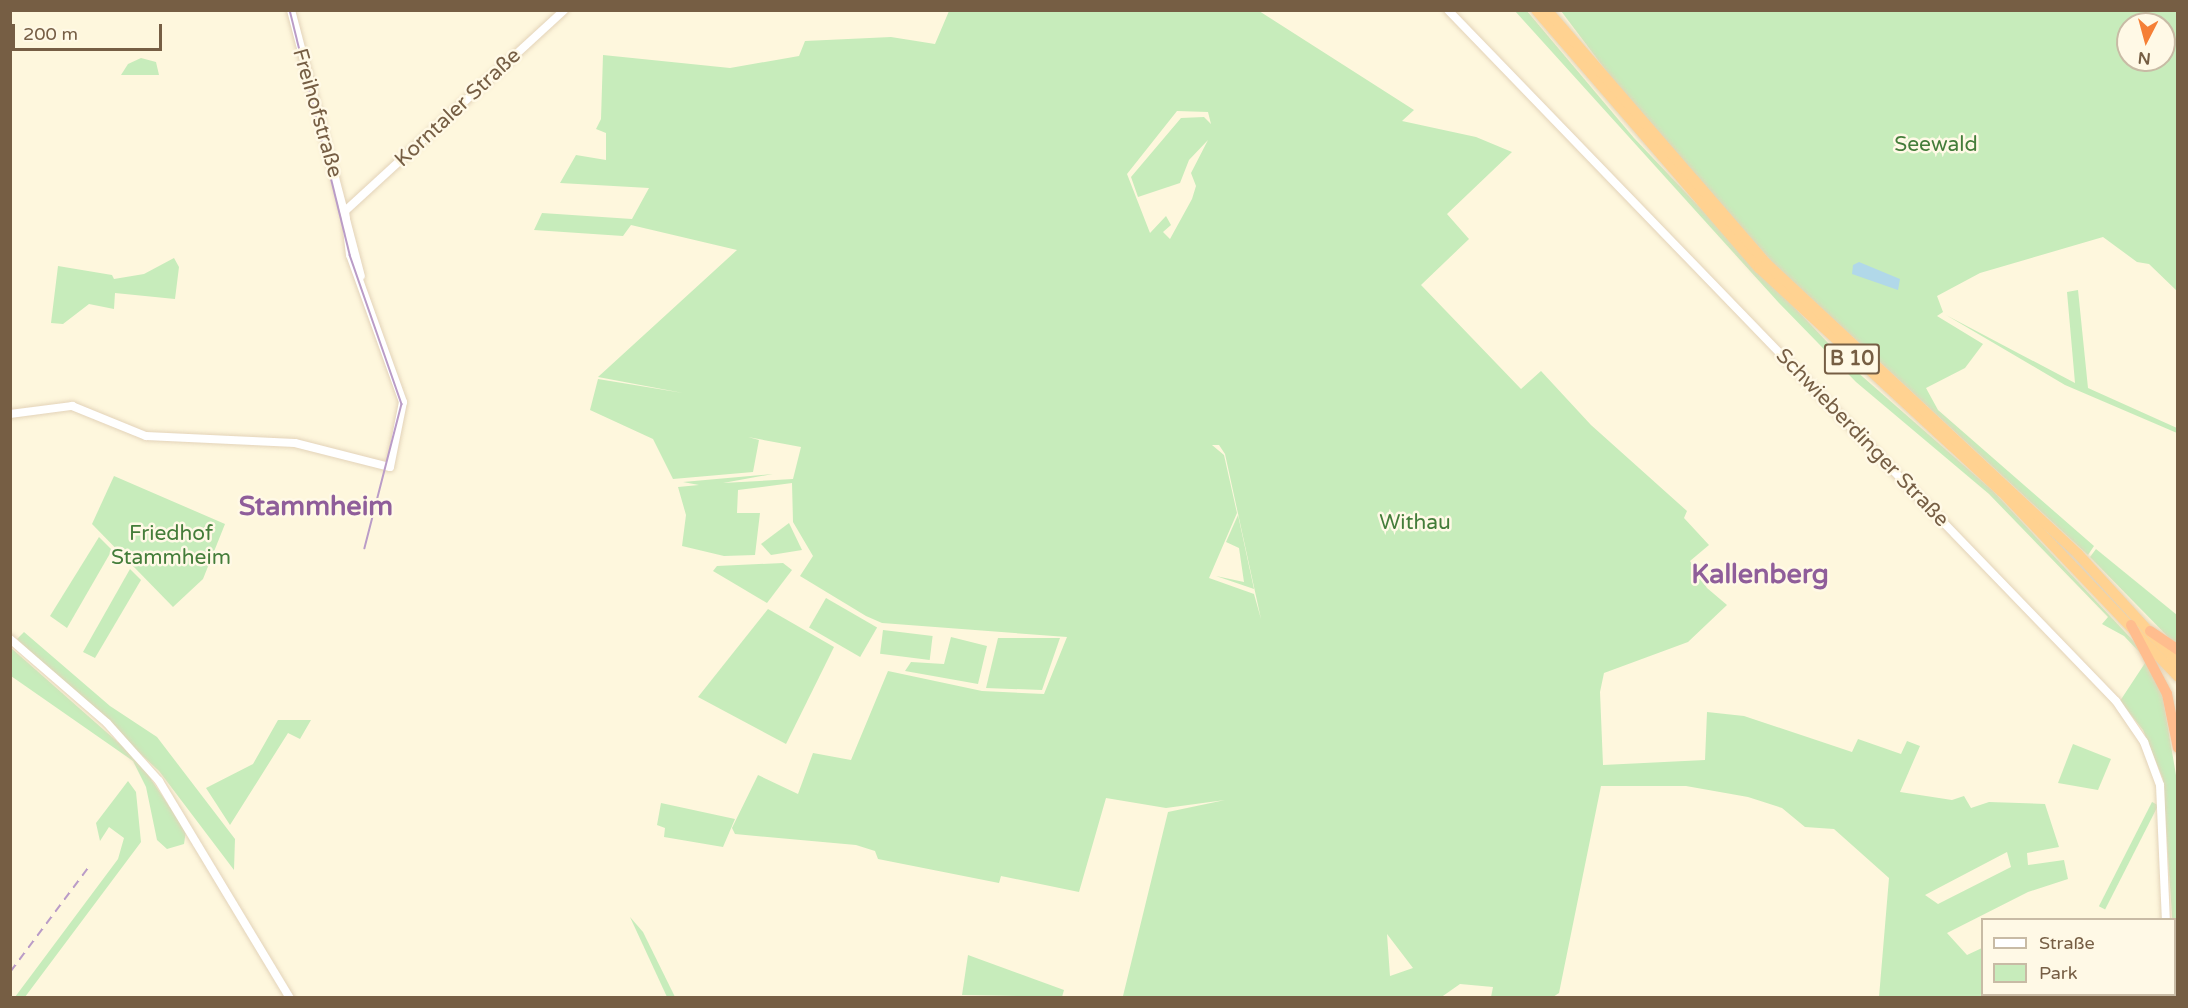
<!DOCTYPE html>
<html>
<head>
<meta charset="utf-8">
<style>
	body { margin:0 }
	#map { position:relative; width:2188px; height:1008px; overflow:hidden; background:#fef7dd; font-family:"Varela Round",sans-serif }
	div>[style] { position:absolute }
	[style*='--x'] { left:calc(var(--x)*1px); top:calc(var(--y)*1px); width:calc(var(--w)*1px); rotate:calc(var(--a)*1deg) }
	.green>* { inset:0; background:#c7ecbb; transform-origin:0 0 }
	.water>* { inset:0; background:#b1d8e9 }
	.roads { filter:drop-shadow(0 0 2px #e3d3b9) drop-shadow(0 0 2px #e3d3b9) }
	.tertiary>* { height:8px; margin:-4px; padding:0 4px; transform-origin:4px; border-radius:4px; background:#fff }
	.secondary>* { height:8px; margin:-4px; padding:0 4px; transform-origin:4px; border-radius:4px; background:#fff }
	.trunk>* { height:10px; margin:-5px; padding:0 5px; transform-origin:5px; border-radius:5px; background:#ffd291 }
	.motorway>* { height:10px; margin:-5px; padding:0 5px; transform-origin:5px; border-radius:5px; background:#ffbd8e }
	.tram>* { height:1.5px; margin:-0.75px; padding:0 0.75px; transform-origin:0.75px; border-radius:0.75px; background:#ba9cc7 }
	.rail>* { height:1.5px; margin-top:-0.75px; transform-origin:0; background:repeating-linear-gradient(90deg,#ba9cc7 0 9px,transparent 0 15px) }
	span { translate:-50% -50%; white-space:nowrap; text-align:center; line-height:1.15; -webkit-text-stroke:5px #fff9e6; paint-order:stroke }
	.shield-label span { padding:2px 4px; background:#fff9e6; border:2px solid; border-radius:4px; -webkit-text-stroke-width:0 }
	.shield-label { font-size:20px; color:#765e44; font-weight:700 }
	.street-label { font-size:21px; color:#765e44 }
	.park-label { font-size:21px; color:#447d3a }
	.district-label { font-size:27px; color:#8f5e9a; font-weight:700 }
	.frame { position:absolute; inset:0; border:12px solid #765e44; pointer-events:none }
	.legend { position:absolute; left:1981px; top:918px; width:195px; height:78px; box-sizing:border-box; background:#fff9e6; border:2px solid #c8bba5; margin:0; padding:8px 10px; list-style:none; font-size:18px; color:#765e44 }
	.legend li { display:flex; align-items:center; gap:12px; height:30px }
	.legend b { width:30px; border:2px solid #c8bba5 }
	.north { position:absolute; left:2116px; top:12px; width:60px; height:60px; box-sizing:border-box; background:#fff9e6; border:2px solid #c8bba5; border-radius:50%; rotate:186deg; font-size:16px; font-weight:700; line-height:24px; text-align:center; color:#765e44 }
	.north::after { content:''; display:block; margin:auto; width:21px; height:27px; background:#f57f36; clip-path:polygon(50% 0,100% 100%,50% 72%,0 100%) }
	.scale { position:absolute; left:12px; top:24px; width:150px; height:27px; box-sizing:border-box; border:3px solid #765e44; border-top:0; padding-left:8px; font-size:18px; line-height:21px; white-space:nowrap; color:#765e44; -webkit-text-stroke:4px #fff9e6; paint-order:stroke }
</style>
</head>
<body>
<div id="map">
	<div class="green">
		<i style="clip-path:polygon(evenodd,949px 11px,1259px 11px,1414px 110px,1402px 121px,1476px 137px,1512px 152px,1447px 214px,1469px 239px,1421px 285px,1521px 389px,1541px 371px,1591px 425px,1687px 511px,1684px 518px,1709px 545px,1690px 561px,1707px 588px,1727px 605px,1688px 642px,1604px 673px,1600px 692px,1603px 765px,1705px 760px,1707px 712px,1744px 716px,1852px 752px,1858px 739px,1901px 754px,1907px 741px,1920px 746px,1900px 792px,1952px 800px,1964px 796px,1971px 808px,1989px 802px,2045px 804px,2059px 847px,2027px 853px,2028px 865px,2064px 860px,2068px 879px,2028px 892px,1947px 933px,1967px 955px,1982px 948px,1982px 994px,2117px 997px,1879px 997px,1889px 878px,1834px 829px,1805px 827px,1782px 808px,1748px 797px,1686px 786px,1601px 786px,1559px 993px,1553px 997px,1491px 997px,1493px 987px,1460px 984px,1440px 998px,1123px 996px,1168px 812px,1225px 800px,1166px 808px,1106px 798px,1079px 892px,1001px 876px,999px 883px,878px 859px,875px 851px,856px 845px,735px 834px,732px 828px,758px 775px,798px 794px,813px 753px,851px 760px,888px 671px,982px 691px,1044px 694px,1067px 637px,882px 623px,866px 616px,800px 576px,813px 556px,793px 522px,792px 483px,738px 490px,737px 513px,760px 513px,755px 555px,724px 556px,682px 546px,686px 515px,678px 487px,699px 485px,683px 482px,773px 474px,723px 483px,793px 479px,801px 447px,748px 437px,759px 440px,753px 472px,673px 479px,653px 439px,590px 410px,598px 379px,683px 393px,598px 377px,737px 250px,631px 225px,623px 236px,534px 230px,542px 213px,632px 219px,649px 188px,560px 183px,576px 155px,606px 160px,606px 133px,596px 129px,601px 119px,603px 55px,730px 68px,799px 56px,805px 41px,891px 37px,935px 44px,949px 11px,1177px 111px,1208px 112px,1211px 124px,1204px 117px,1181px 118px,1131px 177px,1138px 197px,1180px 183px,1189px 160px,1208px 140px,1191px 173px,1196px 186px,1192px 199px,1170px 239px,1163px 232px,1171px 225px,1166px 216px,1150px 233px,1127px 174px,1177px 111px,949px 11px,1212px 445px,1219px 445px,1225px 454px,1261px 619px,1254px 594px,1209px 578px,1237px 513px,1224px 455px,1212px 445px,949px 11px,2007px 852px,2011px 867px,1938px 904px,1925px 895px,2007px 852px,949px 11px,1387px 934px,1413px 968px,1390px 976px,1387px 934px)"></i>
		<i style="clip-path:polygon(1515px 11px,1527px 11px,1634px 138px,1847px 363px,1993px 491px,2141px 649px,2161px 687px,2177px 781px,2177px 992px,2163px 779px,2143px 730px,2120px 701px,2147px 660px,2124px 636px,2102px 624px,2108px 617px,1989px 494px,1856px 382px,1779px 303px)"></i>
		<i style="clip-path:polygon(evenodd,1561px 11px,2177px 11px,2177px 291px,2149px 264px,2137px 262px,2103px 237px,1980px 273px,1937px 296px,1943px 312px,1937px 316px,1983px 344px,1965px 368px,1926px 388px,1938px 410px,2094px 546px,2088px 555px,1773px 263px,1626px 97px,1561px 11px,2128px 24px,2164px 24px,2164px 60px,2128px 60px,2128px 24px)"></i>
		<i style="clip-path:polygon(141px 58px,156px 62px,159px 75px,121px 75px,128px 64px)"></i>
		<i style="clip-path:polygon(174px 258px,179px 267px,175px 299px,115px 293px,114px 309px,89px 304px,63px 324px,51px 323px,58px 266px,112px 275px,114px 279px,144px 274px)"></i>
		<i style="clip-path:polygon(2078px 290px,2088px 388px,2177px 428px,2177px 433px,2065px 385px,1946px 315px,2075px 383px,2067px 292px)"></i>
		<i style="clip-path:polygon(114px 476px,225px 524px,203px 579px,173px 607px,92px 524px)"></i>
		<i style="clip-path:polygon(1238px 515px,1254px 589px,1216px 576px,1244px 582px,1239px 548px,1226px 542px)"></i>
		<i style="clip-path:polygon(789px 523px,802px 550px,771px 555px,761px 544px)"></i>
		<i style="clip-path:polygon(99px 537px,112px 550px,67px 628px,50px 616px)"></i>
		<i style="clip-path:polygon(2096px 549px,2177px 615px,2177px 646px,2090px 557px)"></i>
		<i style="clip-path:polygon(783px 563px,792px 570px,767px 603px,713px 571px,717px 566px)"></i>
		<i style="clip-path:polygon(130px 569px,141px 580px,95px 658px,83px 652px)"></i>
		<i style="left:826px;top:598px;width:59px;height:34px;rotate:30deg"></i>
		<i style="clip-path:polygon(768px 609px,834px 647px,786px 744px,698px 697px)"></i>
		<i style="left:883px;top:630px;width:50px;height:24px;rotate:7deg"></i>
		<i style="clip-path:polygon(24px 632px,110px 706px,157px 737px,235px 839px,234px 870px,159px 771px,17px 639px)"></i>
		<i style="clip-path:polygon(951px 637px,987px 646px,978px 684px,905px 671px,911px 662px,944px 664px)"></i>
		<i style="clip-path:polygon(998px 638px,1060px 638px,1042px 690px,986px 688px)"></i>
		<i style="clip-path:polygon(10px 647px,138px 760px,186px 831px,184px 844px,167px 849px,157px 840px,146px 787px,133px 761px,11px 676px)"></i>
		<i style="clip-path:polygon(278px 720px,311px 720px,300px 739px,288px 733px,230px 825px,206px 788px,253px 764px)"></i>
		<i style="clip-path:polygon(2073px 744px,2111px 759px,2098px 790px,2058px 783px)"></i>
		<i style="clip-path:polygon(128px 781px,136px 792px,141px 842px,25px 997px,15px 997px,118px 859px,124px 838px,109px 827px,100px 841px,96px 823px)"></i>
		<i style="left:2152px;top:802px;width:7px;height:117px;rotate:27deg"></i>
		<i style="clip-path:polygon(661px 803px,735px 819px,723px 847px,664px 837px,665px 828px,657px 825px)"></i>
		<i style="clip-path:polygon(630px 917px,643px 932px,675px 997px,667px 997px)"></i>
		<i style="clip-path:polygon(968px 955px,1064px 990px,1062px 997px,962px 995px)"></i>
	</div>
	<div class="water">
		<i style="clip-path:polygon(1859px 262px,1900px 279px,1898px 290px,1852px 274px,1853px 265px)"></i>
	</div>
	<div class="roads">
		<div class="tertiary">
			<i style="--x:291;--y:10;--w:275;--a:75.3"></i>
			<i style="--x:1448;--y:10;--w:961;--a:45.97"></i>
			<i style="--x:2116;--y:701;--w:50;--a:55.7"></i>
			<i style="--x:2144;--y:742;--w:46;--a:69.6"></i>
			<i style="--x:2160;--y:785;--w:135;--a:87.5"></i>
			<i style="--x:10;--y:414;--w:63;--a:-7.4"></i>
			<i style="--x:72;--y:406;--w:80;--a:22.1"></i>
			<i style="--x:146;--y:436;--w:149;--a:2.7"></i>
			<i style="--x:295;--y:443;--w:98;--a:14.2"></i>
			<i style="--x:390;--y:467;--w:66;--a:-78.7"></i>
			<i style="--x:403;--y:402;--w:156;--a:-109.8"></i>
			<i style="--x:350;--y:255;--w:44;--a:-96.5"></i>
			<i style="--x:345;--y:211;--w:297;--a:-42.5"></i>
			<i style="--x:2151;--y:994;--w:4;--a:76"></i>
		</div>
		<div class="secondary">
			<i style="--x:10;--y:639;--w:128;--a:40.9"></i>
			<i style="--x:107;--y:723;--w:78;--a:48.1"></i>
			<i style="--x:159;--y:781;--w:253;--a:58.9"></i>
		</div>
		<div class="trunk">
			<i style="--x:1536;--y:10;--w:341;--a:49.2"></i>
			<i style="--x:1759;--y:268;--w:330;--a:42.7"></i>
			<i style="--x:2002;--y:492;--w:255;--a:46.4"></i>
			<i style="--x:1547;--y:10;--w:335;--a:49.1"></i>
			<i style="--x:1766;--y:263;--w:427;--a:43"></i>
			<i style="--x:2078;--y:554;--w:148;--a:47.5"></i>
		</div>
		<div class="motorway">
			<i style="--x:2131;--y:625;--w:78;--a:62.4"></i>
			<i style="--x:2167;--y:694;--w:55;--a:78.5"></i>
			<i style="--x:2150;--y:631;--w:34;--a:34"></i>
		</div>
	</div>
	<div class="tram">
		<i style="--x:290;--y:10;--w:252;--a:76.2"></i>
		<i style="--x:350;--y:255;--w:158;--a:70.8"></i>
		<i style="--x:402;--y:404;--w:149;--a:104.4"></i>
	</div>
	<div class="rail">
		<i style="--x:10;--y:972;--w:129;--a:-53.2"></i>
	</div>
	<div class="shield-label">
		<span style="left:1852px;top:359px">B 10</span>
	</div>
	<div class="street-label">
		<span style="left:458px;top:108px;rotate:-43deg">Korntaler Straße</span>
		<span style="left:317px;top:113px;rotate:74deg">Freihofstraße</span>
		<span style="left:1862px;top:438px;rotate:46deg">Schwieberdinger Straße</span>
	</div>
	<div class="park-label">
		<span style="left:1936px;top:145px">Seewald</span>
		<span style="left:1415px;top:523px">Withau</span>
		<span style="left:171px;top:546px">Friedhof<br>Stammheim</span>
	</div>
	<div class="district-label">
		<span style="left:316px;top:507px">Stammheim</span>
		<span style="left:1760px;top:575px">Kallenberg</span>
	</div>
	<div class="frame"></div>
	<ul class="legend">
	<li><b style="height:8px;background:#fff"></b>Straße</li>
	<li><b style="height:16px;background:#c7ecbb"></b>Park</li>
	</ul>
	<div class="north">N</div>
	<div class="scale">200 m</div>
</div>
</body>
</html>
